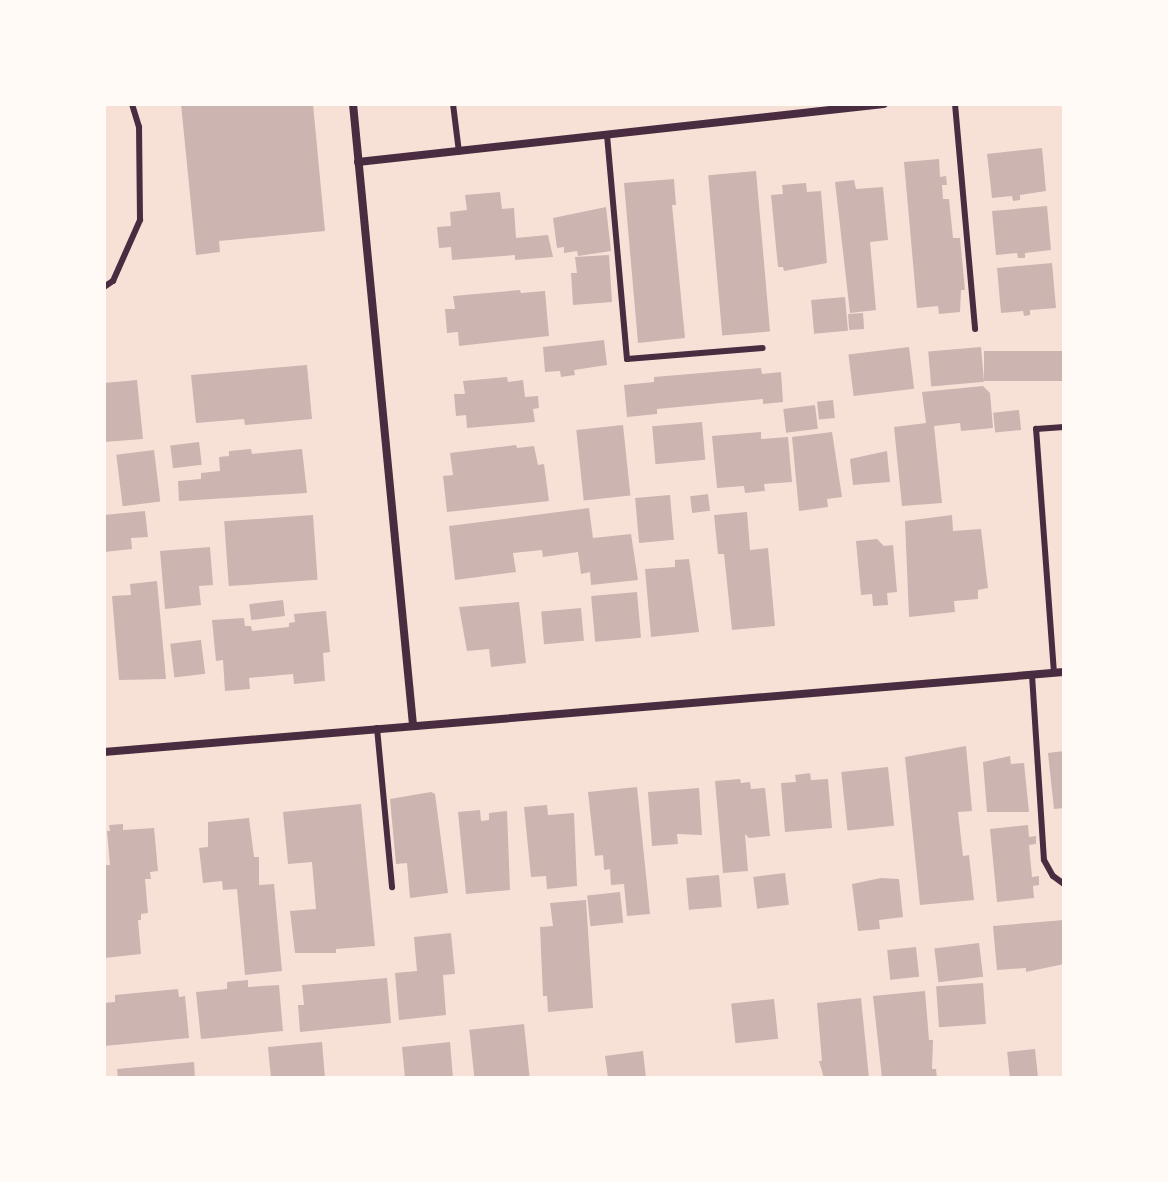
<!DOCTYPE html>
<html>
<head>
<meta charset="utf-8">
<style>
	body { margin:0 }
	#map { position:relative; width:1168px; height:1182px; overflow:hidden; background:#f7e1d7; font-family:"Archivo Narrow",sans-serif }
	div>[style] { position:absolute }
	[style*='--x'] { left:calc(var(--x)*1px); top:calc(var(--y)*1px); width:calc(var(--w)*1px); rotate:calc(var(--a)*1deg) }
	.building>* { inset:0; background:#ccb4b1; transform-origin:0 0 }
	.service>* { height:6px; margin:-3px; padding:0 3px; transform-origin:3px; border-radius:3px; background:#4a2c40 }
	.minor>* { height:8px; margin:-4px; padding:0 4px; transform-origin:4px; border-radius:4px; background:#4a2c40 }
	span { translate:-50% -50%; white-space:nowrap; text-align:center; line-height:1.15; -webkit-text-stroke:6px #fffaf5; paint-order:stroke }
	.frame { position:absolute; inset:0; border:106px solid #fffaf5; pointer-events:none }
</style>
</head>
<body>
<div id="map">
	<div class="building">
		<i style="clip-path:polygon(181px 104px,313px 104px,325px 231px,219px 241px,220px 252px,196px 255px)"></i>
		<i style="clip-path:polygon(1042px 148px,1046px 191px,1020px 195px,1020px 200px,1013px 201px,1012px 196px,992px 198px,987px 154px)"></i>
		<i style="clip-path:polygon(939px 159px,940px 177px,946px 176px,947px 185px,942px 185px,943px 199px,949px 199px,953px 238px,960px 238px,965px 290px,961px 290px,960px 312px,939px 314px,938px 306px,917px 308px,904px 162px)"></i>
		<i style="left:756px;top:171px;width:161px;height:48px;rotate:85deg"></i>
		<i style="clip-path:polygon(674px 179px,676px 205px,672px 205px,685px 338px,638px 343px,624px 183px)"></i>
		<i style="clip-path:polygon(854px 180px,856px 189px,883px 187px,888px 240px,870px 242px,876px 310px,850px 313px,835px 182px)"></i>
		<i style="clip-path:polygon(806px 183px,807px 192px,821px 191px,827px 263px,784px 271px,783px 267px,778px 267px,771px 195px,783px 194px,782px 185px)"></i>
		<i style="clip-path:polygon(500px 192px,502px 209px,514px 208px,516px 238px,548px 235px,553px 257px,515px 260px,515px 255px,452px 260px,451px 247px,439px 248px,437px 227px,451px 226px,450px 212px,467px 210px,465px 195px)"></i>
		<i style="clip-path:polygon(1047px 206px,1051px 250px,1025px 253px,1025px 258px,1018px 258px,1017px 253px,996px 255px,992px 211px)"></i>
		<i style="clip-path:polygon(606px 207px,611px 251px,578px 256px,577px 251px,564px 253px,564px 247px,557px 248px,553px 218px)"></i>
		<i style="clip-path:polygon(609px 255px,612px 302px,573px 305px,571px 273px,577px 273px,575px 257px)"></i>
		<i style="clip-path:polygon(1052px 263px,1056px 308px,1030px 310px,1030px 315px,1024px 316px,1023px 311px,1001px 313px,997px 268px)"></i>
		<i style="clip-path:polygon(520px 290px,521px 293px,545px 291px,549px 336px,459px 346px,458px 332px,447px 333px,445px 309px,455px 309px,453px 296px)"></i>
		<i style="left:845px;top:297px;width:34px;height:34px;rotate:85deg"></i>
		<i style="left:863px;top:313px;width:16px;height:15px;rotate:86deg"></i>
		<i style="clip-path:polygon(604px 340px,607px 365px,574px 370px,575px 375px,561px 377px,560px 371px,545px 372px,543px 347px)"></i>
		<i style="left:909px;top:347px;width:42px;height:61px;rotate:83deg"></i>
		<i style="left:981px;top:347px;width:35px;height:53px;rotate:85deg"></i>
		<i style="left:1064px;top:351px;width:30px;height:80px;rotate:90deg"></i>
		<i style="clip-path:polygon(307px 365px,312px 419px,245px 425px,244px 419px,196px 423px,191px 375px)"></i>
		<i style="clip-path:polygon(761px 368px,762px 374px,781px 372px,783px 402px,763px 404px,763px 399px,657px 409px,657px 414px,627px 417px,624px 385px,654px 382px,654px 377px)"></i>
		<i style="clip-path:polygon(507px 377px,508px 382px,523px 380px,525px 397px,538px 396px,539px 408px,533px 409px,535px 422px,467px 428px,466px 415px,456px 416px,454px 394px,465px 394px,463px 381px)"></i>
		<i style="clip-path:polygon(137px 380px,143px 439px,104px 442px,104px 383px)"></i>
		<i style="clip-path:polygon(983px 386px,990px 393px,993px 428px,961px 431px,960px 423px,934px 426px,942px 503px,902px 506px,894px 427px,926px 423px,922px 392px)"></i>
		<i style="left:833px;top:400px;width:18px;height:16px;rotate:84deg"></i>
		<i style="left:815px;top:405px;width:24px;height:32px;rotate:83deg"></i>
		<i style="left:1019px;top:410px;width:20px;height:26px;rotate:84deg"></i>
		<i style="left:702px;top:422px;width:38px;height:50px;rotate:85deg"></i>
		<i style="left:623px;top:425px;width:71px;height:47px;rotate:84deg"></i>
		<i style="clip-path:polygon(761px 432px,761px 439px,788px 437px,792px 482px,764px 484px,765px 491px,745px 493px,744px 486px,717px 488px,712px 436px)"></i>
		<i style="clip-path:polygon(832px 432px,842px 497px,827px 499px,828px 507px,799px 511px,792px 437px)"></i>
		<i style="left:199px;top:442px;width:23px;height:29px;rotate:83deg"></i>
		<i style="clip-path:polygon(516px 445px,517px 448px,534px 446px,538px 465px,544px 464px,549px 501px,447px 512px,443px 476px,453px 475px,450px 453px)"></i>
		<i style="clip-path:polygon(251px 449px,252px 454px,302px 449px,307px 493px,179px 501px,178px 481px,201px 479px,201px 473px,220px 471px,219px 457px,229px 456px,229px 451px)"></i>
		<i style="left:154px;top:450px;width:52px;height:38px;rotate:83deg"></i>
		<i style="clip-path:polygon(887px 451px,890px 482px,853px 485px,850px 459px)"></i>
		<i style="left:708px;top:494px;width:17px;height:18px;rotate:83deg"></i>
		<i style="left:670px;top:495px;width:45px;height:35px;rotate:85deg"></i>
		<i style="clip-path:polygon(589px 508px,593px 538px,631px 534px,638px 580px,591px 585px,590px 572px,581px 574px,578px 552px,543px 557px,542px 550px,513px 553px,516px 572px,455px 580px,449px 526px)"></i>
		<i style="clip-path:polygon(145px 511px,148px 537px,131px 538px,132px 549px,104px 552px,104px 515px)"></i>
		<i style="clip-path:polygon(747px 512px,750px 550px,768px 548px,775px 626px,732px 630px,724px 554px,718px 554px,714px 515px)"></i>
		<i style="left:313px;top:515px;width:65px;height:89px;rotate:86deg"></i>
		<i style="clip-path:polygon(952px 515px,953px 531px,981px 529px,988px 588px,978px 590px,978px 599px,954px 601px,955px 612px,909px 617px,905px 521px)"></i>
		<i style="clip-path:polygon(877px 539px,884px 546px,893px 545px,897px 592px,887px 593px,888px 605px,873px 606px,872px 594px,861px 595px,856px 541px)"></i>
		<i style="clip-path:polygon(210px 547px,213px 585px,199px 586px,201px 605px,165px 609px,160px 551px)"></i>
		<i style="clip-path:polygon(689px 559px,699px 632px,651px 637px,645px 569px,675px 567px,675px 560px)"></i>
		<i style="clip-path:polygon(157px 581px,166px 679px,119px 680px,112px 596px,131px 595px,130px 584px)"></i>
		<i style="left:637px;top:592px;width:46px;height:46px;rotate:85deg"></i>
		<i style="left:283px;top:600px;width:16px;height:34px;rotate:83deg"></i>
		<i style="clip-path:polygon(519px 602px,526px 663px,491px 667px,489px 649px,467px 651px,459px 607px)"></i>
		<i style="left:581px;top:608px;width:33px;height:40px;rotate:85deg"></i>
		<i style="clip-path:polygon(326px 611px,330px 652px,323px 653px,325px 681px,294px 684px,293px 674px,249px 678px,250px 689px,225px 691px,223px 660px,216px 661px,212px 620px,244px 618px,245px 626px,251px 626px,252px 631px,289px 627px,289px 623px,295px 622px,294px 614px)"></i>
		<i style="left:201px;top:640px;width:34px;height:31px;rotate:83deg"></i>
		<i style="clip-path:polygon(966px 746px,972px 811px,958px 812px,963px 856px,969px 855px,974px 900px,920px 905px,905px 757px)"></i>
		<i style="clip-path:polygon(1064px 751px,1064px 808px,1054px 809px,1048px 753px)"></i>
		<i style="clip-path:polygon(1010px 756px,1011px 764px,1024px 763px,1029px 812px,987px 812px,983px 762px)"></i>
		<i style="left:888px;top:767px;width:59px;height:47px;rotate:84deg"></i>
		<i style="clip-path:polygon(810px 773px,811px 780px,828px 779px,832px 828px,785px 832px,781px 783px,796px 782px,795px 775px)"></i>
		<i style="clip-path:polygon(740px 779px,741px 783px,750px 782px,751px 789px,765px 788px,770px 836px,749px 838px,745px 834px,748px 871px,723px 873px,715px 781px)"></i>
		<i style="clip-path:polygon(637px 787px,650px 914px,627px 916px,624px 884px,611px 885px,610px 869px,604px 870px,603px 855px,595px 856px,588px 792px)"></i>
		<i style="clip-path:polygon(699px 788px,702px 835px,677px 834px,678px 844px,652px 846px,648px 792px)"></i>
		<i style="clip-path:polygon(431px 792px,435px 794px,448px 893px,410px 898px,407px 863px,396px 864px,390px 799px)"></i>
		<i style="clip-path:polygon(361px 804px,375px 946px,336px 949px,336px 953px,295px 953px,290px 911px,316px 909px,312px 862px,288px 864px,283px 812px)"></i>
		<i style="clip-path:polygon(547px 805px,548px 815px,574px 813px,577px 886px,547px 889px,546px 876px,531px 877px,524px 807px)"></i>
		<i style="clip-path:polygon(480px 810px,481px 821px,489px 820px,489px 813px,507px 811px,510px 890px,466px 894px,458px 812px)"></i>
		<i style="clip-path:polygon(249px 818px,254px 857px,259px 857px,259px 885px,274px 884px,282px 971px,245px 975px,237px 889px,223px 890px,222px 881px,203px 883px,199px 848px,208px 847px,208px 822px)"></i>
		<i style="clip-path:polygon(123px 824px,123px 830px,154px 828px,158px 871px,150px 872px,151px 879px,145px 879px,148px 913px,141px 914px,141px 920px,138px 920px,141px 954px,104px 958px,104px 865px,110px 865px,107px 831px,110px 831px,109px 825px)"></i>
		<i style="clip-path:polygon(1028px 825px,1029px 837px,1036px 836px,1036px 844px,1029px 845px,1032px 877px,1039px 876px,1039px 885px,1033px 886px,1034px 898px,997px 902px,990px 829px)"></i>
		<i style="left:785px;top:873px;width:32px;height:32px;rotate:83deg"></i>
		<i style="left:719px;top:875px;width:32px;height:33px;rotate:85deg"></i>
		<i style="clip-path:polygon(881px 878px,899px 879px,903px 917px,879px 920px,880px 929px,858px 931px,852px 884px)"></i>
		<i style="left:620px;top:892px;width:31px;height:33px;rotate:84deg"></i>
		<i style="clip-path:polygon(586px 900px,593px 1008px,548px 1012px,547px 996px,543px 996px,540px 927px,553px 926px,550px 903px)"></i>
		<i style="clip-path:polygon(1064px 920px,1064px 964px,1026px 972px,1026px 968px,997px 970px,993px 926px)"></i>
		<i style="clip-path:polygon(451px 933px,455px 974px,443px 975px,446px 1015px,399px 1020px,395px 973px,417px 971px,414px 937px)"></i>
		<i style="left:979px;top:943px;width:34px;height:45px;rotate:83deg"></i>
		<i style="left:916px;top:947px;width:30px;height:29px;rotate:84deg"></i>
		<i style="clip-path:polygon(387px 978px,391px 1023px,300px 1032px,298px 1005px,304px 1005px,302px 985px)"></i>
		<i style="clip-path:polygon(248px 980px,248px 987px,279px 985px,283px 1031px,201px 1039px,196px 992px,227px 989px,227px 982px)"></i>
		<i style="left:983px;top:983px;width:41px;height:47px;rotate:86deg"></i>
		<i style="clip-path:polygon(178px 989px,179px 997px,185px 996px,189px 1038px,104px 1046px,104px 1003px,115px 1002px,115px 995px)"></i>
		<i style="clip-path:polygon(925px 991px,929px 1040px,933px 1040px,932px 1069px,936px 1069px,937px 1078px,882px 1078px,873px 996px)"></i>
		<i style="clip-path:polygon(861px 998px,869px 1078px,824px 1078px,819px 1061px,822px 1061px,817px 1003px)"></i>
		<i style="left:774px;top:999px;width:40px;height:43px;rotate:84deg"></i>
		<i style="left:524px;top:1024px;width:54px;height:55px;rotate:84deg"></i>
		<i style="clip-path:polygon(322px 1042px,325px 1078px,271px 1078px,268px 1047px)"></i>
		<i style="clip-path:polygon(450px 1042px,453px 1078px,405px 1078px,402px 1047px)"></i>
		<i style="left:1035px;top:1049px;width:29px;height:28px;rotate:84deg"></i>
		<i style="clip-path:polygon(643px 1051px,646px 1078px,608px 1078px,605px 1056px)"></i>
		<i style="clip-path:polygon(194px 1062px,195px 1078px,118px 1078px,117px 1069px)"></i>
	</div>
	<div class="service">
		<i style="--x:453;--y:104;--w:48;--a:82.9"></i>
		<i style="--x:955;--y:104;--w:226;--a:84.9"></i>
		<i style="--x:607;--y:135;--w:225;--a:84.9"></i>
		<i style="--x:627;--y:359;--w:136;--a:-4.6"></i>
		<i style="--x:104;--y:287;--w:11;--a:-34"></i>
		<i style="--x:113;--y:281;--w:67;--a:-66.1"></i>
		<i style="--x:140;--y:220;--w:93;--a:-90.6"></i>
		<i style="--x:139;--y:127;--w:24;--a:-107"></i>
		<i style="--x:1054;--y:673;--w:245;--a:-94.2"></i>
		<i style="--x:1036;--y:429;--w:28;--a:-4"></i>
		<i style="--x:1032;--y:675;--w:185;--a:86.3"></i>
		<i style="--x:1044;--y:860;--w:18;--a:61"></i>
		<i style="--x:1053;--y:876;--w:14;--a:36"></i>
		<i style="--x:377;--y:728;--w:160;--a:84.6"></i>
	</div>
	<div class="minor">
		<i style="--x:353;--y:104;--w:624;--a:84.48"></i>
		<i style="--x:358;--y:162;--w:529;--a:-6.29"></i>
		<i style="--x:104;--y:752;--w:963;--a:-4.76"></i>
	</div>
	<div class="frame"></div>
</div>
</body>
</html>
